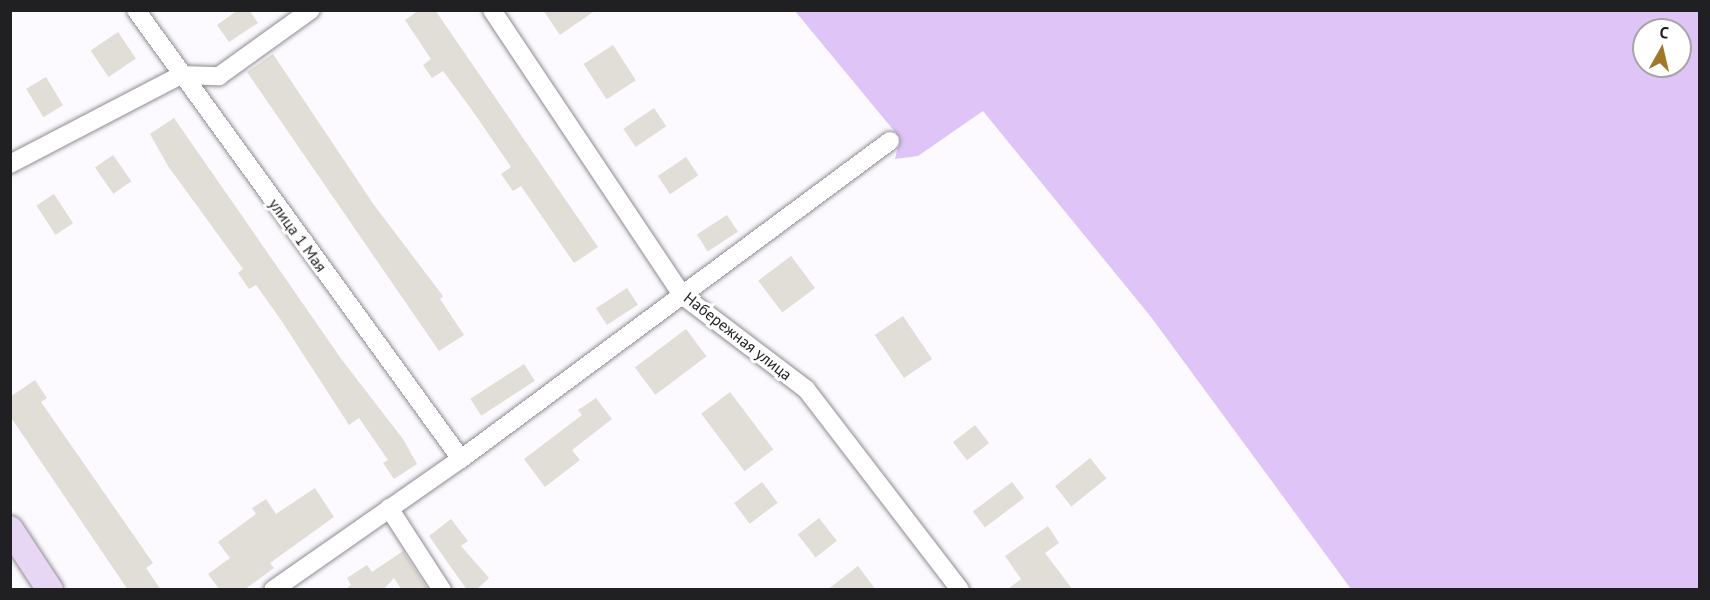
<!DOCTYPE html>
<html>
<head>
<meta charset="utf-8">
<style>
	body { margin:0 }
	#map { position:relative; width:1710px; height:600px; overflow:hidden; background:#fcfaff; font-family:"PT Sans",sans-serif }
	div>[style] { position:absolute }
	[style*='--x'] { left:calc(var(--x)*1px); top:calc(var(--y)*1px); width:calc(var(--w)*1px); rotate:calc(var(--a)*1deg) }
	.green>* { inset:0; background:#dfc4f7 }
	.building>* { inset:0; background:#e1ddd7; transform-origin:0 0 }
	.roads { filter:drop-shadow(0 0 2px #8f8c92) drop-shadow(0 0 2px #8f8c92) }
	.street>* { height:18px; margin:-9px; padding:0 9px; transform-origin:9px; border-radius:9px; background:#fff }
	.secondary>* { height:26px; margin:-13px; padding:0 13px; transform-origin:13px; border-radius:13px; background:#e7d6f4 }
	span { translate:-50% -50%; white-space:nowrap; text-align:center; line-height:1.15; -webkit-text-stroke:6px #fff; paint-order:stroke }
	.street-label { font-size:16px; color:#201f21 }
	.frame { position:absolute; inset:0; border:12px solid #201f21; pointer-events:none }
	.north { position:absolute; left:1632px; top:18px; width:60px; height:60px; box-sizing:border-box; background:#fff; border:2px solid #a6a5a6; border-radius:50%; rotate:8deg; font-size:16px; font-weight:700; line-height:24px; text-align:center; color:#201f21 }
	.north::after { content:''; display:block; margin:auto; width:21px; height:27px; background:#a37728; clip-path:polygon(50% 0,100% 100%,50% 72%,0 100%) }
</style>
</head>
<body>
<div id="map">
	<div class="green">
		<i style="clip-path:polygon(evenodd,795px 11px,1699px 11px,1699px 589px,1351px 589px,1151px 317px,983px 111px,918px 156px,895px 159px,900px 138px,795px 11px,1644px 30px,1680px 30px,1680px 66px,1644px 66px,1644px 30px)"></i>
	</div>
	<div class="building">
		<i style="clip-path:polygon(238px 10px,249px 10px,258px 23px,229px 42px,217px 25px)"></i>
		<i style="clip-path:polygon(419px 10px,435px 10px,598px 247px,574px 263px,521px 186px,513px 191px,501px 174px,511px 167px,472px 110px,443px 71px,432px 78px,423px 65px,431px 59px,405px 20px)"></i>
		<i style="clip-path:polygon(543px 10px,596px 10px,560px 35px)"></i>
		<i style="left:118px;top:32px;width:32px;height:33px;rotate:56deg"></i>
		<i style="left:613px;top:45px;width:42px;height:35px;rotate:57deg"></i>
		<i style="clip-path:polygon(273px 54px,374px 205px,443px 296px,440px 299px,464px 335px,439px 351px,247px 72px)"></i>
		<i style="left:46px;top:77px;width:33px;height:23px;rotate:59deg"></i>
		<i style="left:654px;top:108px;width:22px;height:37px;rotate:56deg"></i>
		<i style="clip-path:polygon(174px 118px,342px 360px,403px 439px,417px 464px,394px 479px,383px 463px,388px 460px,359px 418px,349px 425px,281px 320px,256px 285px,249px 289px,238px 273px,243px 269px,168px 166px,150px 134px)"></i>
		<i style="left:113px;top:155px;width:32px;height:22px;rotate:55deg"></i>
		<i style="left:686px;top:157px;width:22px;height:34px;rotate:56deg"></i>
		<i style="left:54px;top:194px;width:35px;height:21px;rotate:57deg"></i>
		<i style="left:727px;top:215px;width:20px;height:36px;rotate:57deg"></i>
		<i style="left:791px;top:256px;width:40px;height:41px;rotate:53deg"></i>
		<i style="left:627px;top:288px;width:20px;height:37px;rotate:57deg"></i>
		<i style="left:903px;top:316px;width:52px;height:34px;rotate:56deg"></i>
		<i style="left:686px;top:329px;width:34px;height:64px;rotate:53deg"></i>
		<i style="left:524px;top:364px;width:20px;height:64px;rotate:57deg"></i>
		<i style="clip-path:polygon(35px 380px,47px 398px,41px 402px,153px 563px,146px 568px,161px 590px,128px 590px,10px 416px,10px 397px)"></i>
		<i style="left:730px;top:392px;width:72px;height:36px;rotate:53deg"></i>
		<i style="clip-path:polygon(596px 398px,612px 419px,572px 450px,580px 460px,545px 487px,524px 459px,582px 415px,578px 410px)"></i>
		<i style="left:975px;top:425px;width:23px;height:28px;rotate:52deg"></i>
		<i style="left:1090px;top:458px;width:26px;height:45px;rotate:51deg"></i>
		<i style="left:762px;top:482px;width:26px;height:35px;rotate:53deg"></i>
		<i style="left:1012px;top:482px;width:20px;height:49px;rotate:53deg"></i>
		<i style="clip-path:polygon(315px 488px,334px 517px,270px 563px,274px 568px,244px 590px,220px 590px,208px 574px,230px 558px,218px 542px,256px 514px,252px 508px,266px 499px,276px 514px)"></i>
		<i style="left:819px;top:518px;width:29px;height:27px;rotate:52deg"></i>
		<i style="clip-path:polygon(451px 519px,468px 541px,461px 546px,489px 578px,476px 590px,467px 590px,429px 536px)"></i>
		<i style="clip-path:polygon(1048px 526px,1059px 543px,1045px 553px,1073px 590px,1007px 590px,1021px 579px,1005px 556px)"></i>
		<i style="clip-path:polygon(403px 551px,428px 590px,402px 590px,394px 578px,383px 590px,345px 590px,351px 585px,347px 578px,367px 565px,372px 572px)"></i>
		<i style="clip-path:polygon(858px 566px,876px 590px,827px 590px)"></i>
	</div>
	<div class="roads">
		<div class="street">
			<i style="--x:136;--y:10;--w:554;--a:54.1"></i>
			<i style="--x:492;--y:10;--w:343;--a:56.3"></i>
			<i style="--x:682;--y:295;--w:156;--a:37.2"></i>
			<i style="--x:806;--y:389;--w:253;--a:52.5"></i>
			<i style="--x:10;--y:164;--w:193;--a:-27.5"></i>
			<i style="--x:181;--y:75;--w:38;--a:2"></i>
			<i style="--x:219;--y:76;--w:113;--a:-35.7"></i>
			<i style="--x:389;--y:508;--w:98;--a:57.1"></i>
			<i style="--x:273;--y:590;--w:229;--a:-34.9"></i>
			<i style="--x:461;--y:459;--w:534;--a:-36.55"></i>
		</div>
		<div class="secondary">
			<i style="--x:10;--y:529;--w:73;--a:56.7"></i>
		</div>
	</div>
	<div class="street-label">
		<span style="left:298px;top:235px;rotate:54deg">улица 1 Мая</span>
		<span style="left:738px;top:336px;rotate:38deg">Набережная улица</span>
	</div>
	<div class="frame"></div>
	<div class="north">С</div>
</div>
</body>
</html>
